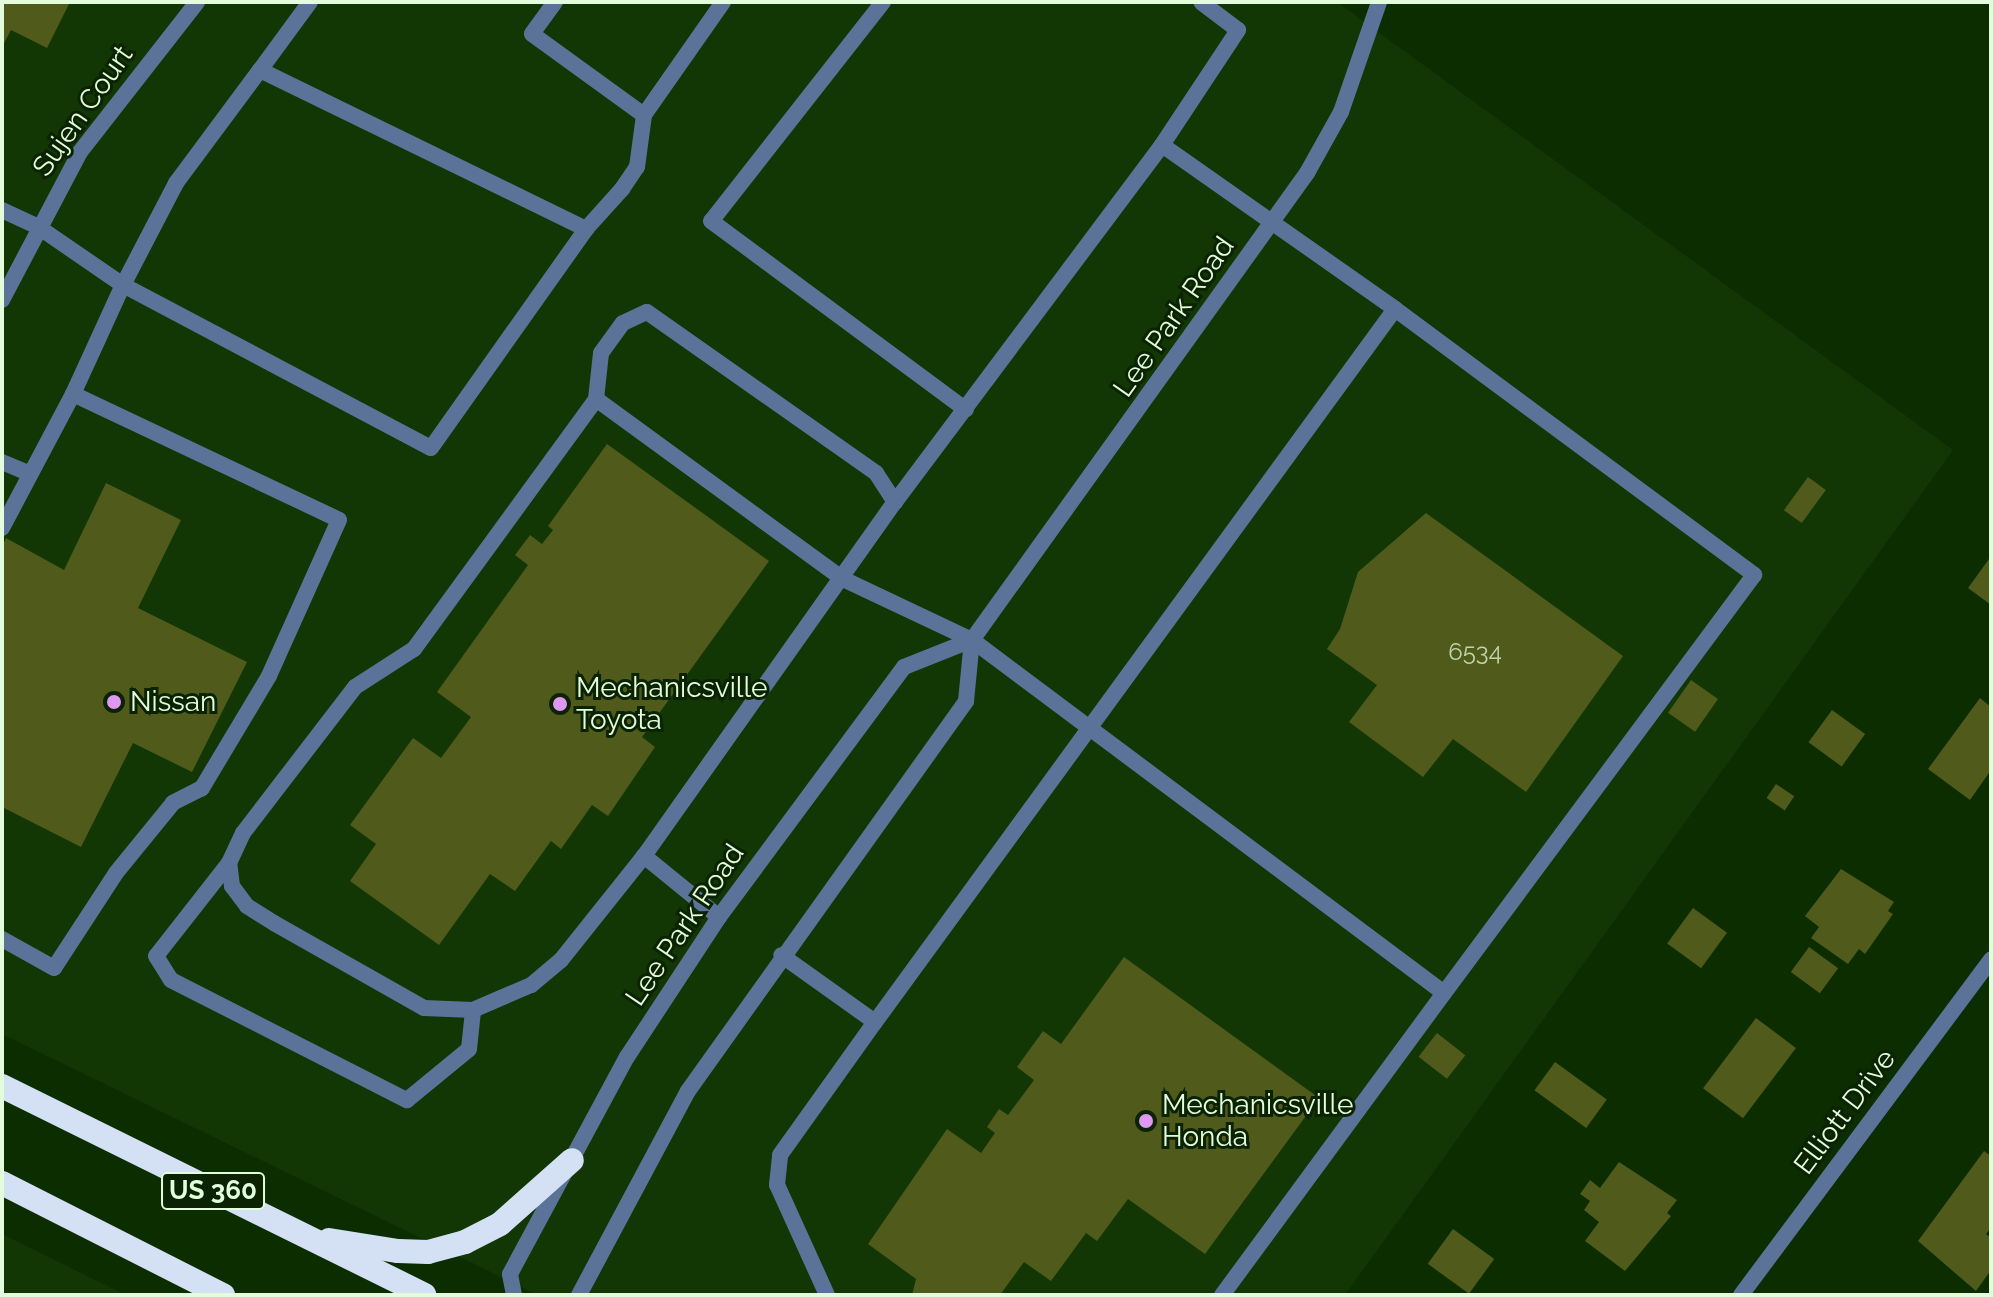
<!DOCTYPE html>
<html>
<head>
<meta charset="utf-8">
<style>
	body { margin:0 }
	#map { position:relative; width:1993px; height:1297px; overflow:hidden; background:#0c2d00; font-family:Raleway,sans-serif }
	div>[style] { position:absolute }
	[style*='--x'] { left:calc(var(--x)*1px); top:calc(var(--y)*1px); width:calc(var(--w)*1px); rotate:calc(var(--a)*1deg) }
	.built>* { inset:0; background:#123704 }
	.building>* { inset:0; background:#505a1b; transform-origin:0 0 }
	.lane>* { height:16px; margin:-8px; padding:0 8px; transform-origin:8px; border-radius:8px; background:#5b7399 }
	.street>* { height:16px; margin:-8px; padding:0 8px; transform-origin:8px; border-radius:8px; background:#5b7399 }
	.highway>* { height:24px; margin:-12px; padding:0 12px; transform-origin:12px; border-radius:12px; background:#d4e1f4 }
	.dots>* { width:22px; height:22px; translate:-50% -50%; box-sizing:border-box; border:4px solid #0b2203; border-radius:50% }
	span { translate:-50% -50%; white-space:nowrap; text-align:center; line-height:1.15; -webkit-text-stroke:6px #0b2203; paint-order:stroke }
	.number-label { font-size:24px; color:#bed4ab }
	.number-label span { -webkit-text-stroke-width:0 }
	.shield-label span { padding:2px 6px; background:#0b2203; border:2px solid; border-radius:6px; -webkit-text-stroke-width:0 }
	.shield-label { font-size:26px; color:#e3fcdb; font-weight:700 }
	.street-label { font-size:28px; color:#e3fcdb }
	.poi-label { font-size:28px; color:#e3fcdb }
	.left { translate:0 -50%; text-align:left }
	.frame { position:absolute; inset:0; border:4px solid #e3fcdb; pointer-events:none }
</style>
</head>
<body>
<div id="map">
	<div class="built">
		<i style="clip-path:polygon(2px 2px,1337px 2px,1953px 450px,1345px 1295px,538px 1295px,2px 1034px)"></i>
		<i style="clip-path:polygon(2px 1234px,126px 1295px,2px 1295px)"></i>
	</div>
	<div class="building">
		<i style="clip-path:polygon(2px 2px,70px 2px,47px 48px,11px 30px,2px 47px)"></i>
		<i style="clip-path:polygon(607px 444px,769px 561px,642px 737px,655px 747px,608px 816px,592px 805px,561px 849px,551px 841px,515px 891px,490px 874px,439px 945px,350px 881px,376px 844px,350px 825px,413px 738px,441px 758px,471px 717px,437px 692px,528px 565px,515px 555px,530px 535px,542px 544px,553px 530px,548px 526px)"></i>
		<i style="left:1808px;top:477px;width:22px;height:41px;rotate:36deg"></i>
		<i style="clip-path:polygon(106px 483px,181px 520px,138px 608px,247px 662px,192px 772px,133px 743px,81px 847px,2px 807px,2px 547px,6px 538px,64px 570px)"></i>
		<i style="clip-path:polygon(1426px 513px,1623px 656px,1526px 792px,1453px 739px,1423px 777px,1349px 722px,1377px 685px,1327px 649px,1340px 629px,1358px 572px)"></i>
		<i style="clip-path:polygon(1989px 559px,1991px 560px,1991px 605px,1968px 588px)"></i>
		<i style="left:1691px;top:680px;width:33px;height:40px;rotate:35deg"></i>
		<i style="clip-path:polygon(1980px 698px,1991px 707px,1991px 770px,1970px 800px,1928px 769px)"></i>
		<i style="left:1832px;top:710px;width:41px;height:40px;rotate:36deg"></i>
		<i style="left:1776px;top:784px;width:22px;height:17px;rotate:34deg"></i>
		<i style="clip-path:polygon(1841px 869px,1894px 902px,1888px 911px,1893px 914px,1865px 954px,1859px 949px,1848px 964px,1811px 938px,1819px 927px,1805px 916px)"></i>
		<i style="left:1693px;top:908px;width:42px;height:44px;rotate:36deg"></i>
		<i style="left:1809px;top:947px;width:36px;height:31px;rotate:36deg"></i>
		<i style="clip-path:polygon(1124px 957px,1319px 1098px,1205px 1254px,1128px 1199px,1097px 1241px,1086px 1233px,1051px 1281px,1024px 1262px,1000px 1295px,912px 1295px,916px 1279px,868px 1244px,947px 1129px,981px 1153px,995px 1133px,987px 1127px,999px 1109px,1008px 1115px,1034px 1080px,1017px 1067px,1043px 1031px,1061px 1044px)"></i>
		<i style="left:1756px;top:1018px;width:50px;height:88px;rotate:37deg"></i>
		<i style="left:1437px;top:1033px;width:36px;height:30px;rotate:38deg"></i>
		<i style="left:1555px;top:1062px;width:64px;height:35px;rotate:36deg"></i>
		<i style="clip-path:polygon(1984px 1151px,1991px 1156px,1991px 1228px,1986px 1234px,1991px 1238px,1991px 1270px,1976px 1291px,1918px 1241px)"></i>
		<i style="clip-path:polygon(1619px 1162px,1677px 1200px,1667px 1213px,1671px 1216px,1625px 1271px,1585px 1241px,1599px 1222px,1584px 1210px,1590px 1201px,1580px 1194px,1590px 1180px,1600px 1188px)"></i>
		<i style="left:1453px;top:1229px;width:51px;height:43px;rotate:36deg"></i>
	</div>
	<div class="lane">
		<i style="--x:555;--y:2;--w:39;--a:126"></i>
		<i style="--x:532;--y:34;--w:138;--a:35.9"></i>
		<i style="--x:883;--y:2;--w:278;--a:128.1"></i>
		<i style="--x:711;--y:221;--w:317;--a:36.5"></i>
		<i style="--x:260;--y:70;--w:84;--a:-53.7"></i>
		<i style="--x:1162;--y:145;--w:138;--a:-56.5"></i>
		<i style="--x:1238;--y:30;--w:46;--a:-142.9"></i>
		<i style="--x:37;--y:226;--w:104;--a:34.5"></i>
		<i style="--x:123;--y:285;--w:115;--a:-62.5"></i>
		<i style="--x:176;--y:183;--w:141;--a:-53.4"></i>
		<i style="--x:260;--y:70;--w:363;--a:26"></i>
		<i style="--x:1395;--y:309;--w:447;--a:36.5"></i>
		<i style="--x:1754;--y:575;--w:520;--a:126.56"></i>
		<i style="--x:73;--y:394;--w:120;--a:-65.4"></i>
		<i style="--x:123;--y:285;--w:348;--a:27.9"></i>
		<i style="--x:431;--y:448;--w:268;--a:-54.7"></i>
		<i style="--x:586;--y:229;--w:54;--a:-48"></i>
		<i style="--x:622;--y:189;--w:27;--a:-56"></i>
		<i style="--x:637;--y:167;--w:52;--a:-82.3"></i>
		<i style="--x:644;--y:115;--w:138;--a:-55"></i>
		<i style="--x:596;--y:399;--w:46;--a:-83.8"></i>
		<i style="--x:601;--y:353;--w:37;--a:-54"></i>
		<i style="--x:623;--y:323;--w:26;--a:-25"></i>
		<i style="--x:647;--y:312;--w:280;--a:35.1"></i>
		<i style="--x:876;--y:473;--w:35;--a:57"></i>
		<i style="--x:2;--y:462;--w:30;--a:23"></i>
		<i style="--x:2;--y:528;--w:152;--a:-62.1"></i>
		<i style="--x:73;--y:394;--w:294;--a:25.3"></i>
		<i style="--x:339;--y:520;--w:171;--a:114.2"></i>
		<i style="--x:269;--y:676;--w:131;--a:120.9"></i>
		<i style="--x:202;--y:788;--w:33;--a:153"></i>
		<i style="--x:173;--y:803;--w:90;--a:129.2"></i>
		<i style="--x:116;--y:873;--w:113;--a:123.1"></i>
		<i style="--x:54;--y:968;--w:60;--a:-150.9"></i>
		<i style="--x:644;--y:856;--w:434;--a:-54.7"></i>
		<i style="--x:895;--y:502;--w:446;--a:-53.2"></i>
		<i style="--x:1162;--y:145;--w:285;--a:35.1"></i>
		<i style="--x:1395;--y:309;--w:882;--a:126.1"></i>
		<i style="--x:875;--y:1022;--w:115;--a:-144.5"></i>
		<i style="--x:229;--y:863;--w:118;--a:128.1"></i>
		<i style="--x:156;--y:956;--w:28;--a:58"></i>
		<i style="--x:171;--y:980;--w:265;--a:27"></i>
		<i style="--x:407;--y:1100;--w:80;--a:-39.4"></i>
		<i style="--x:469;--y:1049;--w:39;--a:-84"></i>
		<i style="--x:719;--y:917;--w:97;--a:-140.9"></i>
		<i style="--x:644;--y:856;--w:133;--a:128.6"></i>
		<i style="--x:561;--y:960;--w:39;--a:140"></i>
		<i style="--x:531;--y:985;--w:63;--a:156.7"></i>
		<i style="--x:473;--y:1010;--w:49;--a:-177.7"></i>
		<i style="--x:424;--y:1008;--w:172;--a:-150.5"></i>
		<i style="--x:274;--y:923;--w:32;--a:-148"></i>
		<i style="--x:247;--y:906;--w:25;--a:-127"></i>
		<i style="--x:232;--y:886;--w:23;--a:-97"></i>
		<i style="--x:229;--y:863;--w:33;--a:-65"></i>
		<i style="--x:243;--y:833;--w:184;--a:-52.5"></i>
		<i style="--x:355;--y:687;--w:70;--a:-32.8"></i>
		<i style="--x:414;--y:649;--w:309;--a:-53.9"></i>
		<i style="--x:596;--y:399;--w:306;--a:36.1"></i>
		<i style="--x:843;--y:579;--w:143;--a:25.3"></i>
		<i style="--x:972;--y:640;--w:589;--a:36.79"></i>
		<i style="--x:1444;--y:993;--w:375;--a:126.3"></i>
		<i style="--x:827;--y:1295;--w:121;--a:-114.4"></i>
		<i style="--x:777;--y:1185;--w:30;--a:-84"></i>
		<i style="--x:780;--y:1155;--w:163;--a:-54.5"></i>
	</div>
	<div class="street">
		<i style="--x:2;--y:210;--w:38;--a:25"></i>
		<i style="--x:2;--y:300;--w:167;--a:-62.2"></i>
		<i style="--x:80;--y:152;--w:190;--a:-52"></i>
		<i style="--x:514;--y:1295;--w:21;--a:-101"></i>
		<i style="--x:510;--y:1274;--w:247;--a:-61.7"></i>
		<i style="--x:627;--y:1057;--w:168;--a:-56.7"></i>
		<i style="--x:719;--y:917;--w:311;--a:-53.5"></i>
		<i style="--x:904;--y:667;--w:73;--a:-21.7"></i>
		<i style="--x:579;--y:1295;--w:231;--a:-61.9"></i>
		<i style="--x:688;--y:1091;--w:479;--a:-54.5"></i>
		<i style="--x:966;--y:701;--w:61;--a:-84.4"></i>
		<i style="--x:972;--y:640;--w:575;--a:-54.35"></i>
		<i style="--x:1307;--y:173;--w:70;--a:-60.9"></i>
		<i style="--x:1341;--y:112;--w:116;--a:-70.9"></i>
		<i style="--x:1741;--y:1295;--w:419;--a:-53.3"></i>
	</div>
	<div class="highway">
		<i style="--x:2;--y:1086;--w:471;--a:26.3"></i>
		<i style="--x:2;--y:1183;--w:248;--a:26.9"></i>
		<i style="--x:329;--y:1240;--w:70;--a:9.1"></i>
		<i style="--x:398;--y:1251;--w:30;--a:2"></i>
		<i style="--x:428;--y:1252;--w:38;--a:-15"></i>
		<i style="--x:465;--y:1242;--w:39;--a:-27"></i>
		<i style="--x:500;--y:1224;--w:96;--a:-41.6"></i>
	</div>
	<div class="dots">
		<i style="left:114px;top:702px;background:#de98f2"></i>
		<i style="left:560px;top:704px;background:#de98f2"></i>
		<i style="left:1146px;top:1121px;background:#de98f2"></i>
	</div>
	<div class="number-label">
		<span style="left:1475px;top:652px">6534</span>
	</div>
	<div class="shield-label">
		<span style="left:213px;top:1191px">US 360</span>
	</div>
	<div class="street-label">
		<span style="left:83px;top:111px;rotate:-55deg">Sujen Court</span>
		<span style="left:1174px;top:317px;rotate:-55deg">Lee Park Road</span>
		<span style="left:685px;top:925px;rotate:-56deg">Lee Park Road</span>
		<span style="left:1845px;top:1112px;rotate:-53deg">Elliott Drive</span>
	</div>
	<div class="poi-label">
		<span class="left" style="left:576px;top:704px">Mechanicsville<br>Toyota</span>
		<span class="left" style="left:130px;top:702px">Nissan</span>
		<span class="left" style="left:1162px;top:1121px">Mechanicsville<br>Honda</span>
	</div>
	<div class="frame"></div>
</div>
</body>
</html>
